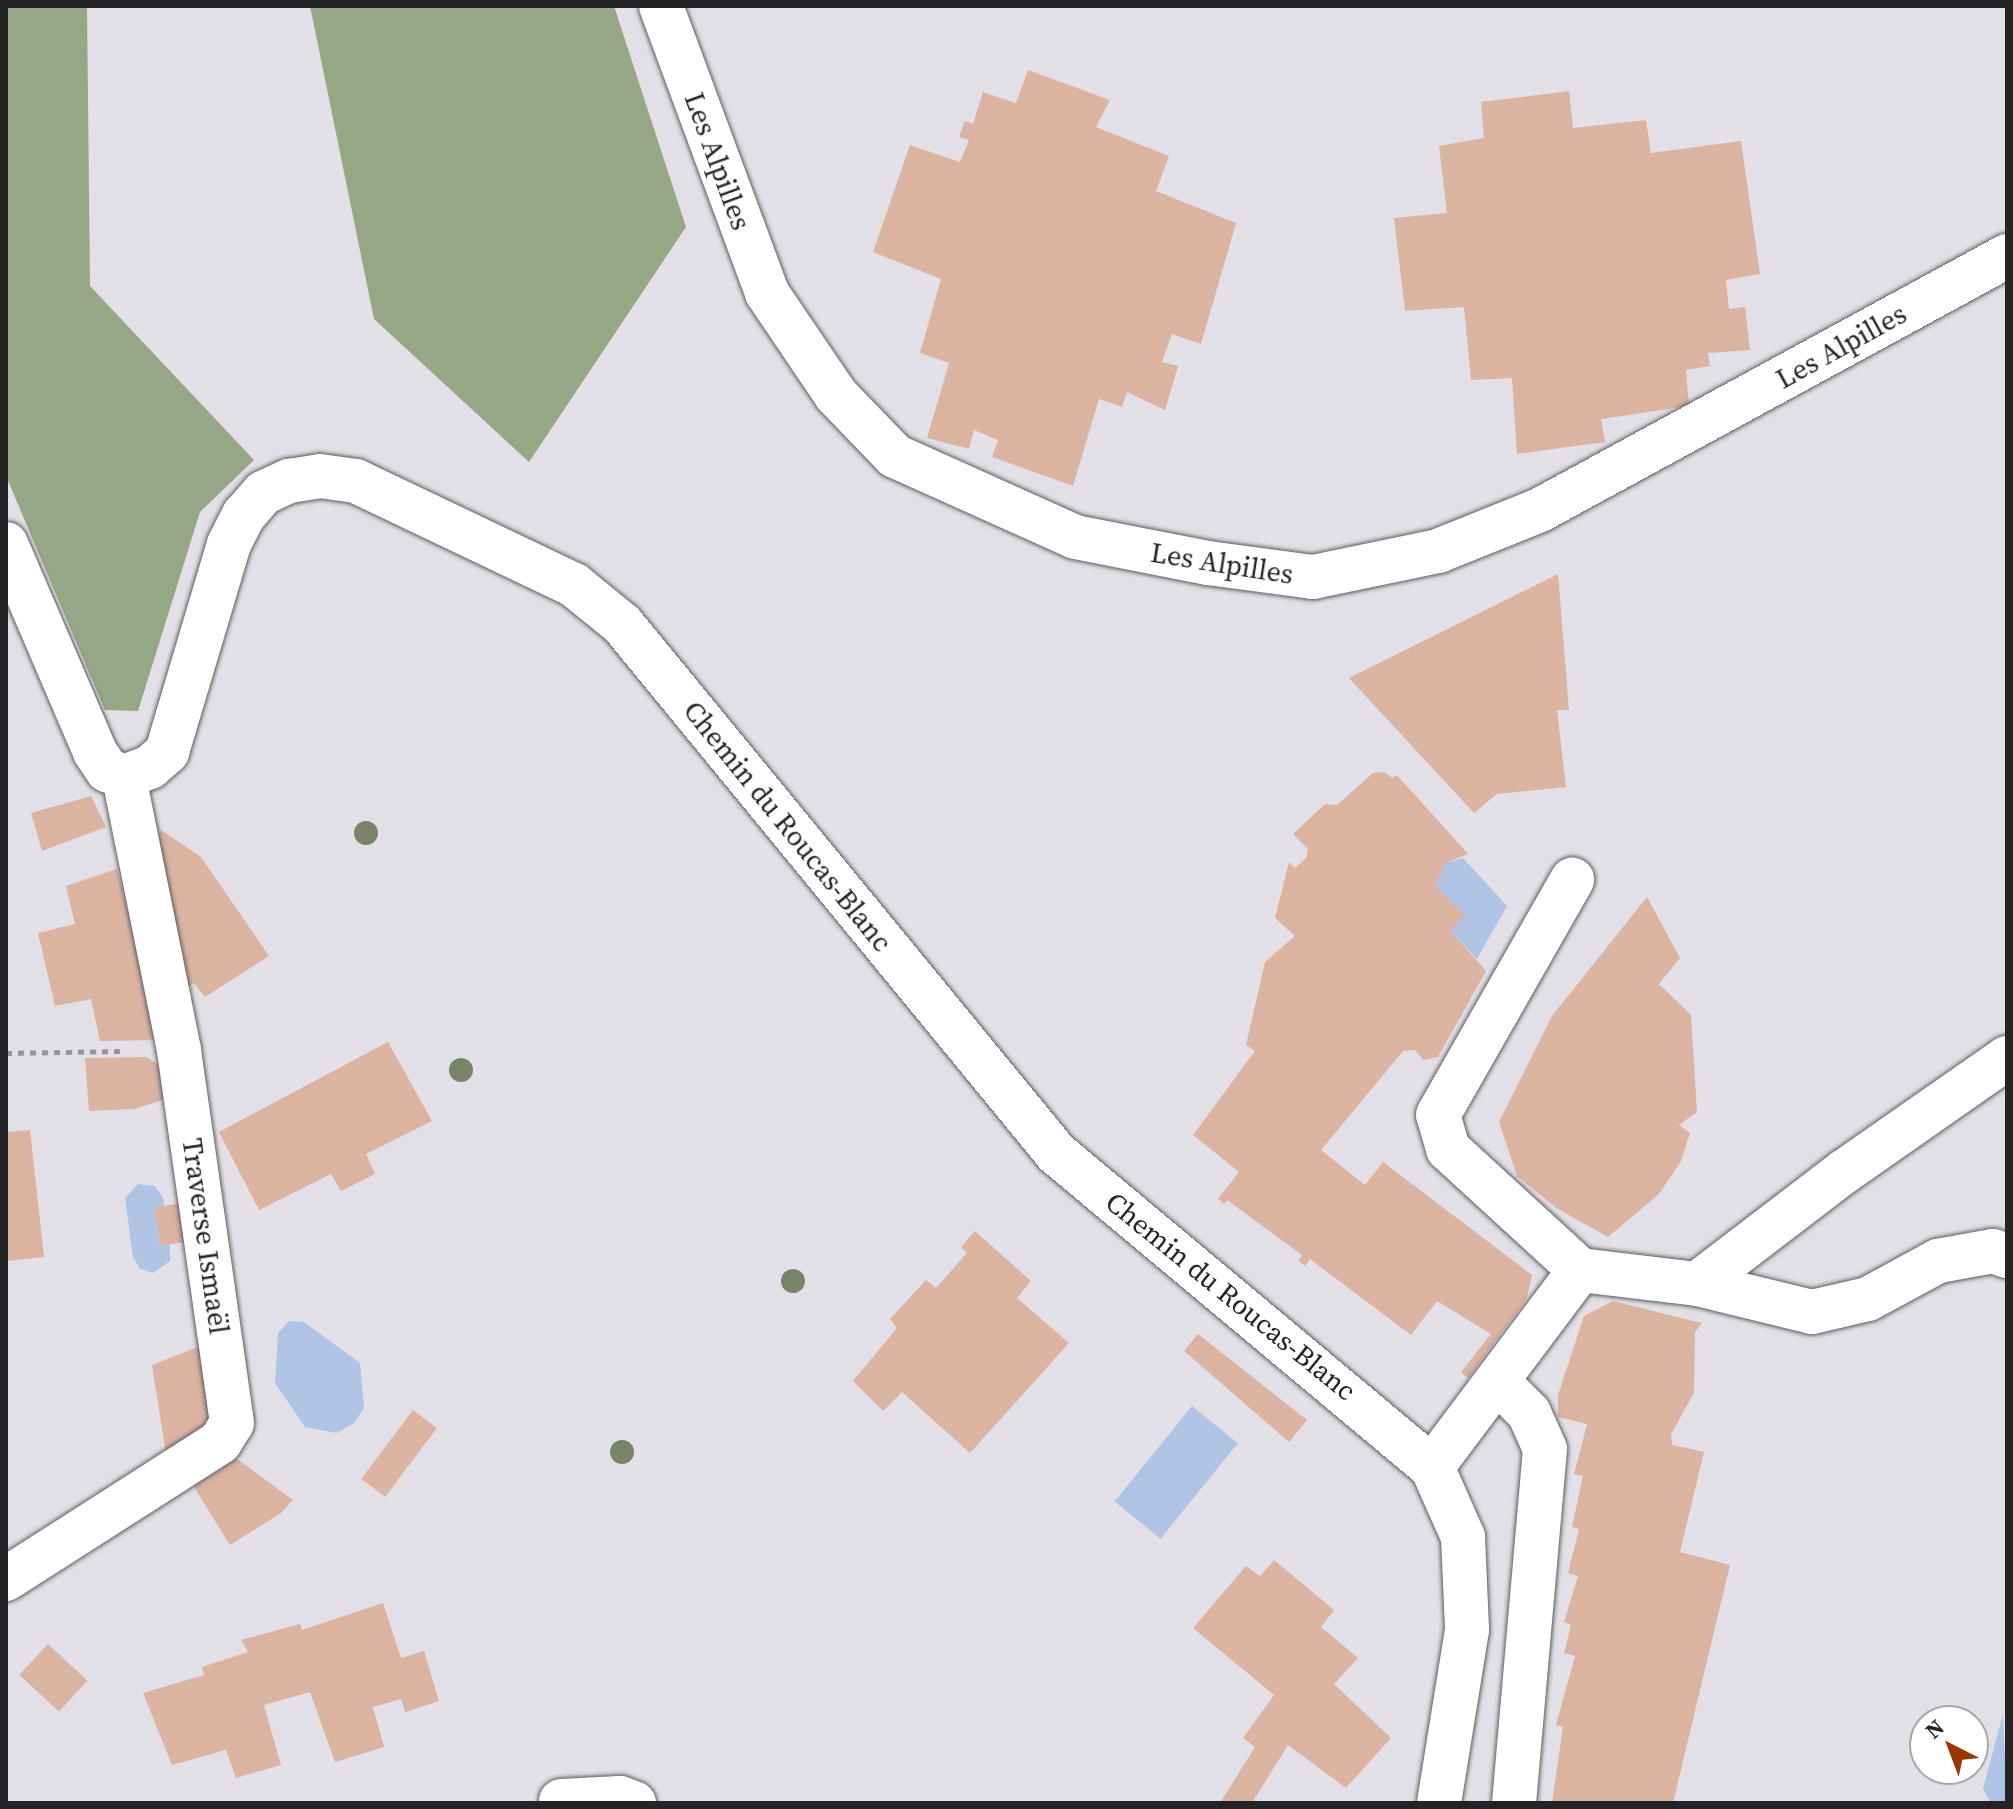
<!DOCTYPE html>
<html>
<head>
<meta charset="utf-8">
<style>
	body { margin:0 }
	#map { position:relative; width:2013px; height:1809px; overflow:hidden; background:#e2e0e6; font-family:"Source Serif 4",serif }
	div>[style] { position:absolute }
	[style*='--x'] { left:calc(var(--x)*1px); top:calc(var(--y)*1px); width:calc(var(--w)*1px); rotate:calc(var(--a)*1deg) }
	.forest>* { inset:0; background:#96a785 }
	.water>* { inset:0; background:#afc4e5; transform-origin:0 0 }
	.building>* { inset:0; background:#dab3a1; transform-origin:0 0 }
	.path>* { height:5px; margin-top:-2.5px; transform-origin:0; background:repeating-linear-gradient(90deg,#969498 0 6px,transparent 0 12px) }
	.roads { filter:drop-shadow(0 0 2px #5e5c61) drop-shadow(0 0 2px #5e5c61) }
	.minor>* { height:44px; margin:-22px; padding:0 22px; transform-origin:22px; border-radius:22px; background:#fff }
	.trees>* { width:24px; height:24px; margin:-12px; border-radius:50%; background:#788368 }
	span { translate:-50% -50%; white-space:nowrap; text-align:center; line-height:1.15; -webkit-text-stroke:7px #fff; paint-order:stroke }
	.street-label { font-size:28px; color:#242325 }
	.frame { position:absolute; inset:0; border:8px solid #242325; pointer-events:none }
	.north { position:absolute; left:1909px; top:1705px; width:80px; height:80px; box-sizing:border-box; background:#fff; border:2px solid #a7a7a8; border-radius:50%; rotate:318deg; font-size:22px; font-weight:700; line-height:32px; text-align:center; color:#242325 }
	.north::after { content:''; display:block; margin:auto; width:28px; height:36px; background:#993500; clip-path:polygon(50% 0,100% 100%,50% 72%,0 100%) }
</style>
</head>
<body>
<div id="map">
	<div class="forest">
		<i style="clip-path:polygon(6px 6px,87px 6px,90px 286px,254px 460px,200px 512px,138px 711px,105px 710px,6px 476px)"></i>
		<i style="clip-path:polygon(310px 6px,614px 6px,686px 227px,529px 462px,374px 319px)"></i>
	</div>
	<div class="water">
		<i style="clip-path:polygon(1463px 858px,1507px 906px,1477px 959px,1450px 930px,1464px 916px,1435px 884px,1446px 863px)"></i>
		<i style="clip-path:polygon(138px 1184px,155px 1186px,163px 1198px,164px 1206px,155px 1208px,160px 1245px,170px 1244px,170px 1261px,153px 1273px,140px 1269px,133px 1257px,125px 1198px)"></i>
		<i style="clip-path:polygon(289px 1321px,304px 1322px,360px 1363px,364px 1408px,354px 1423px,337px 1433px,305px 1427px,275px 1383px,278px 1333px)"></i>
		<i style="left:1192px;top:1406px;width:59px;height:123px;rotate:39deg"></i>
		<i style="clip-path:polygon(2003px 1714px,2007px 1803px,1991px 1803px,1983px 1789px)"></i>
	</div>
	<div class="building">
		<i style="clip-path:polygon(1028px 70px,1110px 100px,1096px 127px,1169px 156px,1156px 191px,1236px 223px,1201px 344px,1172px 334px,1162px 362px,1178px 366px,1165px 410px,1127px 392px,1122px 407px,1099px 399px,1073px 486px,992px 457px,998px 440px,974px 430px,969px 449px,927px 438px,949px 363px,920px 353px,941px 279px,873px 252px,910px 145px,960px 162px,969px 140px,959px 137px,965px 121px,973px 124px,983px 92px,1016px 103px)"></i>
		<i style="clip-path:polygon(1569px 91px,1573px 128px,1646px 120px,1651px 153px,1741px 141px,1760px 274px,1726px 280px,1729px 309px,1745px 307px,1750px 350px,1708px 353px,1710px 366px,1686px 370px,1689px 406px,1601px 419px,1605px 442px,1517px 454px,1512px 378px,1471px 380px,1464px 307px,1405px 311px,1394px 218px,1447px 213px,1439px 146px,1484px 138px,1481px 102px)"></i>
		<i style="clip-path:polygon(1558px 574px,1569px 710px,1557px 710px,1566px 787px,1497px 794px,1474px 813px,1349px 678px)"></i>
		<i style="clip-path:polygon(1384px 772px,1392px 778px,1397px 775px,1468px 854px,1446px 863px,1435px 884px,1465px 916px,1450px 930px,1486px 971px,1438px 1057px,1423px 1060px,1415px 1050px,1403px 1051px,1321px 1150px,1365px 1185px,1383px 1162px,1532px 1275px,1527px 1298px,1468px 1378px,1461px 1372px,1491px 1334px,1437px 1301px,1411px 1335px,1310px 1259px,1305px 1266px,1299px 1261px,1302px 1255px,1227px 1200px,1224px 1204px,1218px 1199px,1239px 1172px,1193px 1135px,1255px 1051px,1246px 1045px,1265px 962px,1295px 936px,1275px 918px,1289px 862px,1295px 868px,1306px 858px,1308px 849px,1293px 834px,1325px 804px,1337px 805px,1373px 773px)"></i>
		<i style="clip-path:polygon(91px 796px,106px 827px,42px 851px,31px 813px)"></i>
		<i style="clip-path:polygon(161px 830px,201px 857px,269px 956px,205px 997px,194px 983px,175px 994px,155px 845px)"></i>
		<i style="clip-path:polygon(117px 869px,161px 1038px,158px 1040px,100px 1041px,91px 999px,55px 1006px,38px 933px,75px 924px,66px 886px)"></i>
		<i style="clip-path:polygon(1647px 897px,1680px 958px,1659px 984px,1691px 1015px,1697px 1112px,1679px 1125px,1690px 1133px,1681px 1161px,1659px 1194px,1608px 1237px,1558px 1209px,1517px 1176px,1499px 1122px,1552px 1016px)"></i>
		<i style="clip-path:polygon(388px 1042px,432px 1121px,366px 1154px,375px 1174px,341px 1191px,331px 1174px,259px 1210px,219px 1132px)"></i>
		<i style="clip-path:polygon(147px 1057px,167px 1071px,171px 1097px,135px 1109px,89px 1111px,85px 1058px)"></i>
		<i style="clip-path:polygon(30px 1130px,44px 1257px,6px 1261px,6px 1132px)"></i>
		<i style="left:188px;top:1202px;width:39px;height:34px;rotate:81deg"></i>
		<i style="clip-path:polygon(975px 1231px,1031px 1281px,1017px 1298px,1069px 1343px,970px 1453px,902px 1392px,883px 1411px,853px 1381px,897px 1328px,890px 1319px,926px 1280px,936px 1288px,967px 1253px,961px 1247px)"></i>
		<i style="clip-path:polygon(1613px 1301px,1702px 1323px,1695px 1332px,1694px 1393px,1671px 1434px,1672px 1445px,1704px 1452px,1680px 1552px,1730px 1565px,1673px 1803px,1552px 1803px,1563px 1727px,1556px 1725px,1575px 1656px,1564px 1653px,1571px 1625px,1564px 1622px,1578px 1576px,1568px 1573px,1579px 1529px,1572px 1527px,1583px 1476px,1574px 1474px,1587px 1424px,1558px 1417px,1558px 1395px,1584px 1316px)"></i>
		<i style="clip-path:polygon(1198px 1334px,1307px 1420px,1289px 1442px,1184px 1351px)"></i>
		<i style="clip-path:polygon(210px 1342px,216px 1407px,202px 1431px,166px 1454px,152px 1365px)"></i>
		<i style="left:413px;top:1410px;width:30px;height:86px;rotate:37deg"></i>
		<i style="clip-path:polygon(229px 1453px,293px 1500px,281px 1513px,230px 1545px,189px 1479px)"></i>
		<i style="clip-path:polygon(1274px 1560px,1334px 1610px,1321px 1627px,1358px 1658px,1334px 1684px,1391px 1738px,1346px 1788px,1288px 1745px,1252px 1803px,1220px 1803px,1255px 1747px,1243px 1738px,1274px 1695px,1193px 1628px,1246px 1566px,1260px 1576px)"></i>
		<i style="clip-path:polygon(383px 1603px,401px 1658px,424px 1651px,439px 1701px,405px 1712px,401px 1699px,373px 1707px,384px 1747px,335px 1762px,310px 1692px,264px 1705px,281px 1765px,236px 1778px,226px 1750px,172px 1765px,143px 1693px,204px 1675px,202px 1667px,248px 1652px,241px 1640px,300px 1624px,302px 1630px)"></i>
		<i style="left:48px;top:1644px;width:54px;height:42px;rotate:43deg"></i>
	</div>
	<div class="path">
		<i style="--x:6;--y:1053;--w:115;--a:-1"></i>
	</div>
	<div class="roads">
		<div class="minor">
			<i style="--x:661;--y:6;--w:306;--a:69.7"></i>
			<i style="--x:767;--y:293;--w:123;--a:55.9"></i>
			<i style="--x:836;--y:395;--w:85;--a:46"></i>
			<i style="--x:895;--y:456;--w:197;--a:24.2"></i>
			<i style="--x:1075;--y:537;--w:136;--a:11.1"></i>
			<i style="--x:1208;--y:563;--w:106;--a:7.6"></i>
			<i style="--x:1313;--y:577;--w:128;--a:-11.7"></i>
			<i style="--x:1438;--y:551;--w:110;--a:-21.9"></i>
			<i style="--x:1540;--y:510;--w:532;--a:-28.54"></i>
			<i style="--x:6;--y:544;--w:226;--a:66.8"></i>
			<i style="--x:95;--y:752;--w:22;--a:56"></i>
			<i style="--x:107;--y:770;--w:18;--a:22"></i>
			<i style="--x:124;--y:777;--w:28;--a:-21"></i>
			<i style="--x:150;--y:767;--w:23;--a:-41"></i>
			<i style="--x:167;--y:752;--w:217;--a:-73.4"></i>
			<i style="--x:229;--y:544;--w:33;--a:-63"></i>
			<i style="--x:244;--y:515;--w:29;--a:-49"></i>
			<i style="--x:263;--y:493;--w:29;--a:-25"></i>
			<i style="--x:289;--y:481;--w:31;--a:-9"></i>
			<i style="--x:320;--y:476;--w:36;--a:8"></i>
			<i style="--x:356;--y:481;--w:242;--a:25.5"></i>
			<i style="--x:574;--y:585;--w:62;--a:39.1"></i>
			<i style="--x:622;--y:624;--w:684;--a:50.63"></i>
			<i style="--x:1056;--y:1153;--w:490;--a:39.9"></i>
			<i style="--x:1432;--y:1467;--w:77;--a:66.1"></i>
			<i style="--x:1463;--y:1537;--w:93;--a:87.5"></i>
			<i style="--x:1467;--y:1630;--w:175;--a:99.2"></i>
			<i style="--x:1580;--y:1270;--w:118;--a:6.8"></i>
			<i style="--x:1697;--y:1284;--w:118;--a:13.7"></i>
			<i style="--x:1812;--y:1312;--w:57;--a:-13.1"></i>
			<i style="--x:1868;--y:1299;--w:80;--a:-28.5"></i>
			<i style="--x:1938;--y:1261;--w:56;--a:-10.3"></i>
			<i style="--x:1993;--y:1251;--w:15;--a:20"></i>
			<i style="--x:1697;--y:1284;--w:186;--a:-37.4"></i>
			<i style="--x:1845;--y:1171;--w:198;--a:-34.9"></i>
			<i style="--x:1499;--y:1383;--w:42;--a:45"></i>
			<i style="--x:1529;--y:1413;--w:39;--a:66"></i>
			<i style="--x:1545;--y:1449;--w:355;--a:95"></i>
			<i style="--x:1432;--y:1467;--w:246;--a:-53.1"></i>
			<i style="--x:1580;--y:1270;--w:179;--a:-137.5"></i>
			<i style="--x:1448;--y:1149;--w:35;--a:-106"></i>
			<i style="--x:1438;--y:1115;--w:271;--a:-60.3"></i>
			<i style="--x:6;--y:1579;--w:254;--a:-32.6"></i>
			<i style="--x:220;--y:1442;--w:22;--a:-58"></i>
			<i style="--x:232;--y:1423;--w:377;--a:-98.1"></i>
			<i style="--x:179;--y:1050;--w:278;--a:-101.4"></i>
			<i style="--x:561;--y:1801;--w:59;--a:-2.9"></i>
			<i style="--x:620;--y:1798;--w:15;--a:20"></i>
		</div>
	</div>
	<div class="trees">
		<i style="left:366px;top:833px"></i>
		<i style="left:461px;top:1070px"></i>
		<i style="left:793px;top:1281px"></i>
		<i style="left:622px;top:1452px"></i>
	</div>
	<div class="street-label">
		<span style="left:718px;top:161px;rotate:70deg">Les Alpilles</span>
		<span style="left:1841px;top:346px;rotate:-29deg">Les Alpilles</span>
		<span style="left:1222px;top:563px;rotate:9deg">Les Alpilles</span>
		<span style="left:788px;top:826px;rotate:51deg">Chemin du Roucas-Blanc</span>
		<span style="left:206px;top:1236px;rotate:82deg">Traverse Ismaël</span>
		<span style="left:1231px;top:1296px;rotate:39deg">Chemin du Roucas-Blanc</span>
	</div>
	<div class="frame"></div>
	<div class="north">N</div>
</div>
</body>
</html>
